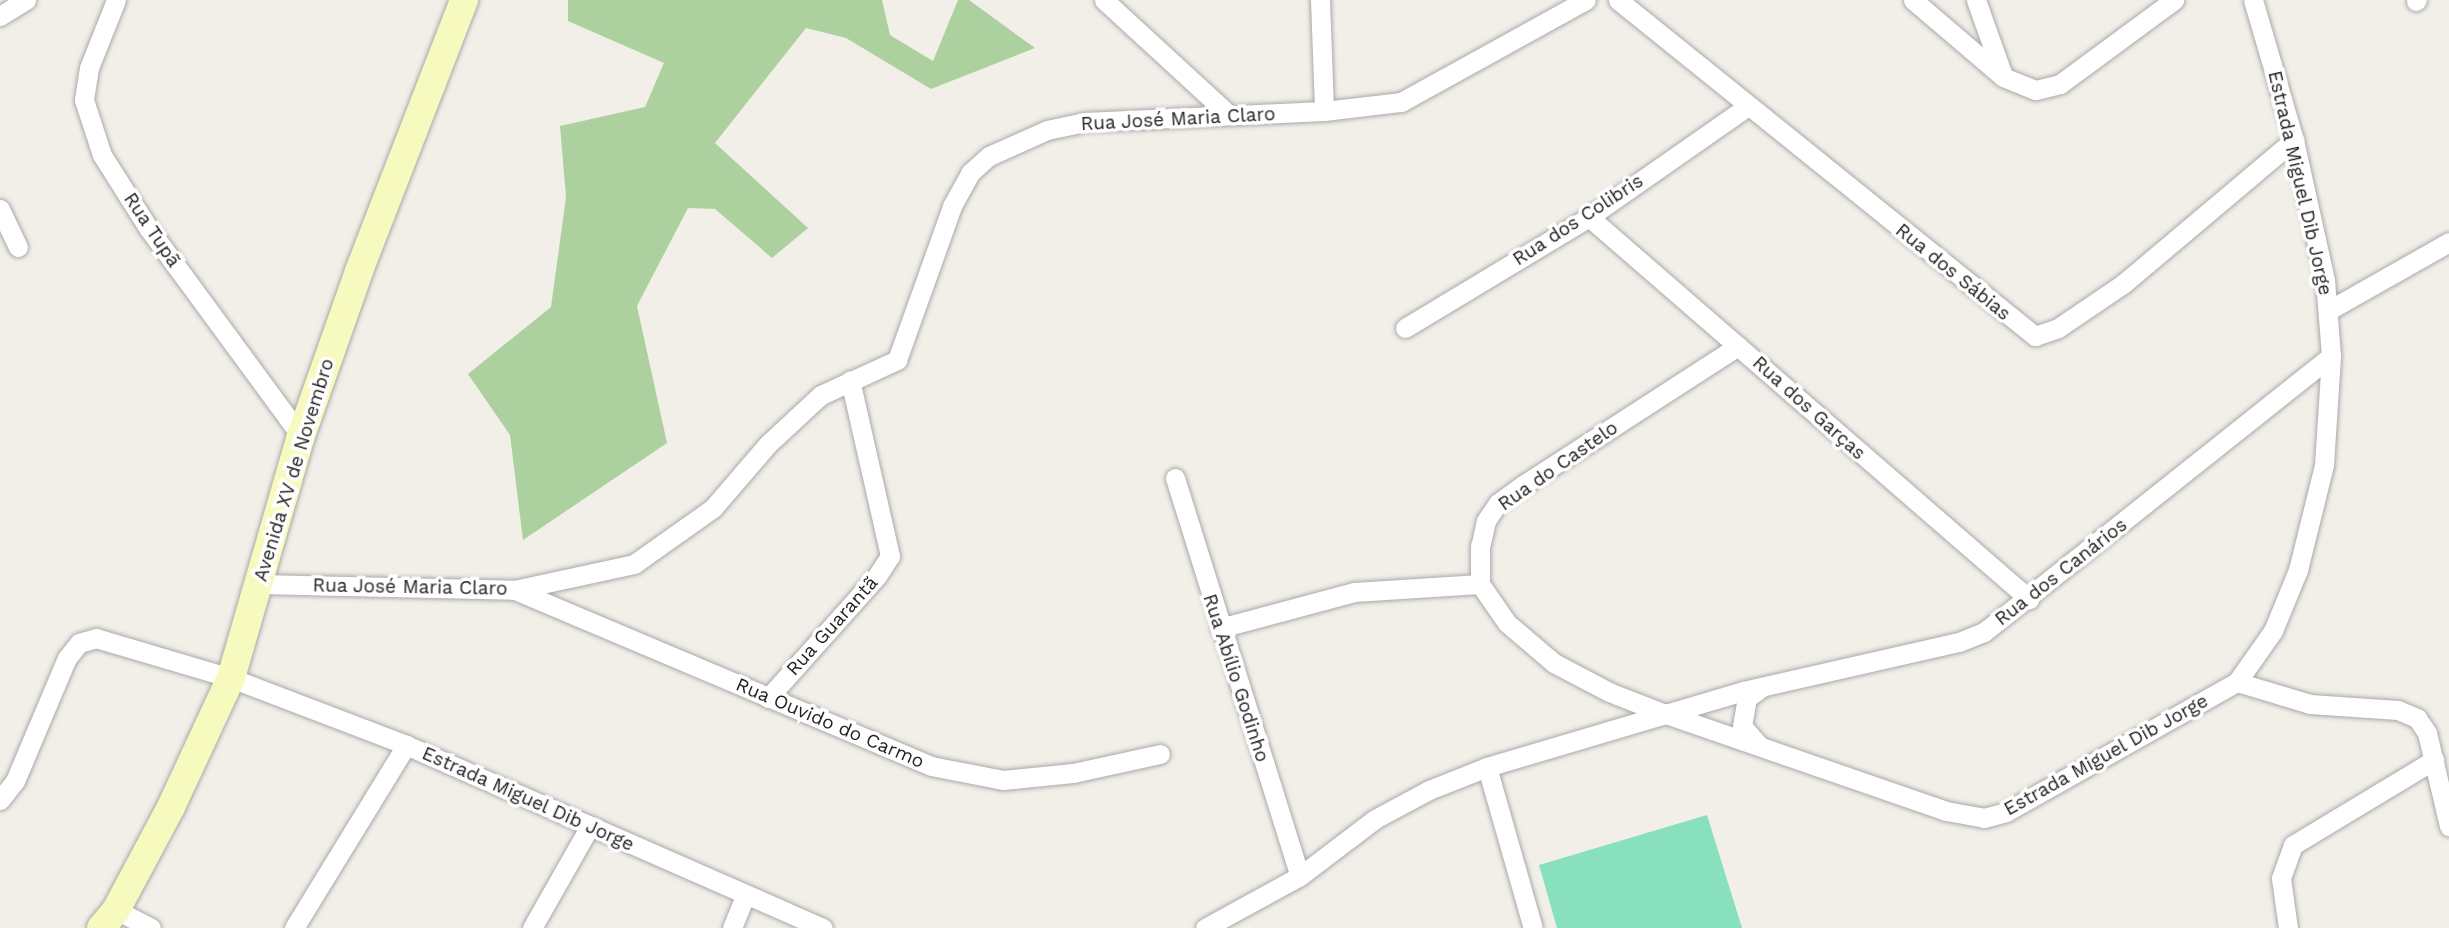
<!DOCTYPE html>
<html>
<head>
<meta charset="utf-8">
<style>
	body { margin:0 }
	#map { position:relative; width:2449px; height:928px; overflow:hidden; background:#f2efe9; font-family:"Work Sans",sans-serif }
	div>[style] { position:absolute }
	[style*='--x'] { left:calc(var(--x)*1px); top:calc(var(--y)*1px); width:calc(var(--w)*1px); rotate:calc(var(--a)*1deg) }
	.forest>* { inset:0; background:#add19e }
	.pitch>* { inset:0; background:#88e0be }
	.roads { filter:drop-shadow(0 0 2px #a9a9a9) drop-shadow(0 0 2px #a9a9a9) }
	.street>* { height:19px; margin:-9.5px; padding:0 9.5px; transform-origin:9.5px; border-radius:9.5px; background:#fff }
	.secondary>* { height:28px; margin:-14px; padding:0 14px; transform-origin:14px; border-radius:14px; background:#f7fabf }
	span { translate:-50% -50%; white-space:nowrap; text-align:center; line-height:1.15; -webkit-text-stroke:7px #fff; paint-order:stroke }
	.street-label { font-size:19px; color:#222 }
</style>
</head>
<body>
<div id="map">
	<div class="forest">
		<i style="clip-path:polygon(568px 0,882px 0,890px 35px,933px 61px,958px 0,969px 0,1035px 48px,931px 89px,846px 38px,806px 28px,715px 143px,808px 228px,772px 258px,715px 209px,688px 208px,637px 306px,667px 443px,523px 540px,510px 435px,468px 374px,551px 307px,566px 197px,560px 126px,645px 107px,664px 63px,568px 21px)"></i>
	</div>
	<div class="pitch">
		<i style="clip-path:polygon(1707px 815px,1742px 928px,1557px 928px,1539px 865px)"></i>
	</div>
	<div class="roads">
		<div class="street">
			<i style="--x:116;--y:0;--w:73;--a:111.7"></i>
			<i style="--x:89;--y:68;--w:32;--a:99"></i>
			<i style="--x:84;--y:100;--w:58;--a:71.9"></i>
			<i style="--x:102;--y:155;--w:88;--a:57.6"></i>
			<i style="--x:149;--y:229;--w:257;--a:53.7"></i>
			<i style="--x:1104;--y:0;--w:170;--a:42.6"></i>
			<i style="--x:1320;--y:0;--w:111;--a:87.9"></i>
			<i style="--x:1618;--y:0;--w:536;--a:38.86"></i>
			<i style="--x:2035;--y:336;--w:24;--a:-19"></i>
			<i style="--x:2058;--y:328;--w:78;--a:-34.1"></i>
			<i style="--x:2123;--y:284;--w:224;--a:-40.1"></i>
			<i style="--x:1913;--y:0;--w:118;--a:40.5"></i>
			<i style="--x:2003;--y:77;--w:35;--a:22"></i>
			<i style="--x:2036;--y:90;--w:25;--a:-14"></i>
			<i style="--x:2060;--y:84;--w:142;--a:-36.4"></i>
			<i style="--x:1976;--y:0;--w:81;--a:70.4"></i>
			<i style="--x:2416;--y:1;--w:1;--a:-45"></i>
			<i style="--x:0;--y:16;--w:31;--a:-32"></i>
			<i style="--x:0;--y:209;--w:42;--a:64.7"></i>
			<i style="--x:1589;--y:217;--w:583;--a:40.96"></i>
			<i style="--x:2329;--y:310;--w:138;--a:-29.5"></i>
			<i style="--x:1405;--y:328;--w:215;--a:-31.1"></i>
			<i style="--x:1589;--y:217;--w:194;--a:-34.9"></i>
			<i style="--x:1738;--y:346;--w:256;--a:147.1"></i>
			<i style="--x:1523;--y:485;--w:31;--a:144"></i>
			<i style="--x:1498;--y:503;--w:22;--a:124"></i>
			<i style="--x:1486;--y:521;--w:26;--a:103"></i>
			<i style="--x:1480;--y:546;--w:38;--a:90"></i>
			<i style="--x:1480;--y:584;--w:47;--a:55.3"></i>
			<i style="--x:1507;--y:623;--w:62;--a:40.4"></i>
			<i style="--x:1554;--y:663;--w:62;--a:27.8"></i>
			<i style="--x:1609;--y:692;--w:58;--a:21.3"></i>
			<i style="--x:1663;--y:713;--w:299;--a:19.1"></i>
			<i style="--x:1946;--y:811;--w:39;--a:10"></i>
			<i style="--x:1984;--y:818;--w:23;--a:-15"></i>
			<i style="--x:2006;--y:812;--w:265;--a:-29.4"></i>
			<i style="--x:2237;--y:682;--w:62;--a:-54.8"></i>
			<i style="--x:2273;--y:631;--w:66;--a:-67.7"></i>
			<i style="--x:2298;--y:570;--w:108;--a:-76.1"></i>
			<i style="--x:2324;--y:465;--w:109;--a:-86.3"></i>
			<i style="--x:2331;--y:356;--w:76;--a:-94.5"></i>
			<i style="--x:2325;--y:280;--w:143;--a:-102.5"></i>
			<i style="--x:2294;--y:140;--w:146;--a:-106.3"></i>
			<i style="--x:1175;--y:478;--w:417;--a:72.6"></i>
			<i style="--x:258;--y:584;--w:256;--a:1.3"></i>
			<i style="--x:514;--y:590;--w:123;--a:-12.2"></i>
			<i style="--x:634;--y:564;--w:97;--a:-35.3"></i>
			<i style="--x:713;--y:508;--w:84;--a:-49.3"></i>
			<i style="--x:768;--y:444;--w:72;--a:-42.8"></i>
			<i style="--x:821;--y:395;--w:84;--a:-24.7"></i>
			<i style="--x:897;--y:360;--w:164;--a:-70.3"></i>
			<i style="--x:952;--y:206;--w:38;--a:-61"></i>
			<i style="--x:970;--y:173;--w:25;--a:-42"></i>
			<i style="--x:989;--y:156;--w:64;--a:-24.1"></i>
			<i style="--x:1047;--y:130;--w:38;--a:-12"></i>
			<i style="--x:1084;--y:122;--w:240;--a:-2.6"></i>
			<i style="--x:1324;--y:111;--w:78;--a:-6.7"></i>
			<i style="--x:1401;--y:102;--w:211;--a:-28.9"></i>
			<i style="--x:515;--y:590;--w:452;--a:22.9"></i>
			<i style="--x:931;--y:766;--w:73;--a:11"></i>
			<i style="--x:1003;--y:780;--w:70;--a:-5.7"></i>
			<i style="--x:1073;--y:773;--w:89;--a:-12.3"></i>
			<i style="--x:1220;--y:628;--w:139;--a:-15"></i>
			<i style="--x:1354;--y:592;--w:126;--a:-3.6"></i>
			<i style="--x:2237;--y:682;--w:76;--a:16.8"></i>
			<i style="--x:2310;--y:704;--w:88;--a:3.9"></i>
			<i style="--x:2398;--y:710;--w:21;--a:23"></i>
			<i style="--x:2417;--y:718;--w:18;--a:56"></i>
			<i style="--x:2427;--y:733;--w:96;--a:76.7"></i>
			<i style="--x:768;--y:698;--w:164;--a:-48.2"></i>
			<i style="--x:877;--y:576;--w:24;--a:-57"></i>
			<i style="--x:890;--y:556;--w:180;--a:-102.8"></i>
			<i style="--x:1758;--y:744;--w:24;--a:-132"></i>
			<i style="--x:1742;--y:726;--w:28;--a:-80"></i>
			<i style="--x:1747;--y:698;--w:19;--a:-36"></i>
			<i style="--x:1487;--y:767;--w:167;--a:74.1"></i>
			<i style="--x:0;--y:800;--w:24;--a:-52"></i>
			<i style="--x:15;--y:781;--w:134;--a:-67.1"></i>
			<i style="--x:67;--y:658;--w:19;--a:-51"></i>
			<i style="--x:79;--y:643;--w:18;--a:-16"></i>
			<i style="--x:96;--y:638;--w:141;--a:16.5"></i>
			<i style="--x:231;--y:678;--w:187;--a:20.9"></i>
			<i style="--x:406;--y:745;--w:455;--a:23.7"></i>
			<i style="--x:116;--y:910;--w:39;--a:27"></i>
			<i style="--x:294;--y:928;--w:215;--a:-58.5"></i>
			<i style="--x:532;--y:928;--w:117;--a:-60.4"></i>
			<i style="--x:732;--y:928;--w:35;--a:-68"></i>
			<i style="--x:1205;--y:928;--w:108;--a:-28.7"></i>
			<i style="--x:1300;--y:876;--w:94;--a:-37.2"></i>
			<i style="--x:1375;--y:819;--w:61;--a:-28.2"></i>
			<i style="--x:1429;--y:790;--w:62;--a:-21.6"></i>
			<i style="--x:1487;--y:767;--w:267;--a:-16.5"></i>
			<i style="--x:1743;--y:691;--w:221;--a:-12.8"></i>
			<i style="--x:1959;--y:642;--w:27;--a:-22"></i>
			<i style="--x:1984;--y:632;--w:443;--a:-38.5"></i>
			<i style="--x:2288;--y:928;--w:50;--a:-98"></i>
			<i style="--x:2281;--y:878;--w:35;--a:-70"></i>
			<i style="--x:2293;--y:845;--w:165;--a:-31.1"></i>
		</div>
		<div class="secondary">
			<i style="--x:101;--y:928;--w:23;--a:-50"></i>
			<i style="--x:116;--y:910;--w:117;--a:-61.9"></i>
			<i style="--x:171;--y:807;--w:142;--a:-65.1"></i>
			<i style="--x:231;--y:678;--w:252;--a:-73.9"></i>
			<i style="--x:301;--y:436;--w:175;--a:-70.6"></i>
			<i style="--x:359;--y:271;--w:291;--a:-68.8"></i>
		</div>
	</div>
	<div class="street-label">
		<span style="left:1178px;top:119px;rotate:-3deg">Rua José Maria Claro</span>
		<span style="left:2300px;top:183px;rotate:77deg">Estrada Miguel Dib Jorge</span>
		<span style="left:1578px;top:220px;rotate:-33deg">Rua dos Colibris</span>
		<span style="left:152px;top:230px;rotate:56deg">Rua Tupã</span>
		<span style="left:1953px;top:272px;rotate:39deg">Rua dos Sábias</span>
		<span style="left:1809px;top:408px;rotate:42deg">Rua dos Garças</span>
		<span style="left:1558px;top:466px;rotate:-35deg">Rua do Castelo</span>
		<span style="left:294px;top:470px;rotate:-73deg">Avenida XV de Novembro</span>
		<span style="left:2061px;top:572px;rotate:-38deg">Rua dos Canários</span>
		<span style="left:410px;top:587px;rotate:1deg">Rua José Maria Claro</span>
		<span style="left:832px;top:626px;rotate:-48deg">Rua Guarantã</span>
		<span style="left:1236px;top:678px;rotate:72deg">Rua Abílio Godinho</span>
		<span style="left:830px;top:723px;rotate:23deg">Rua Ouvido do Carmo</span>
		<span style="left:2106px;top:755px;rotate:-29deg">Estrada Miguel Dib Jorge</span>
		<span style="left:528px;top:799px;rotate:24deg">Estrada Miguel Dib Jorge</span>
	</div>
</div>
</body>
</html>
